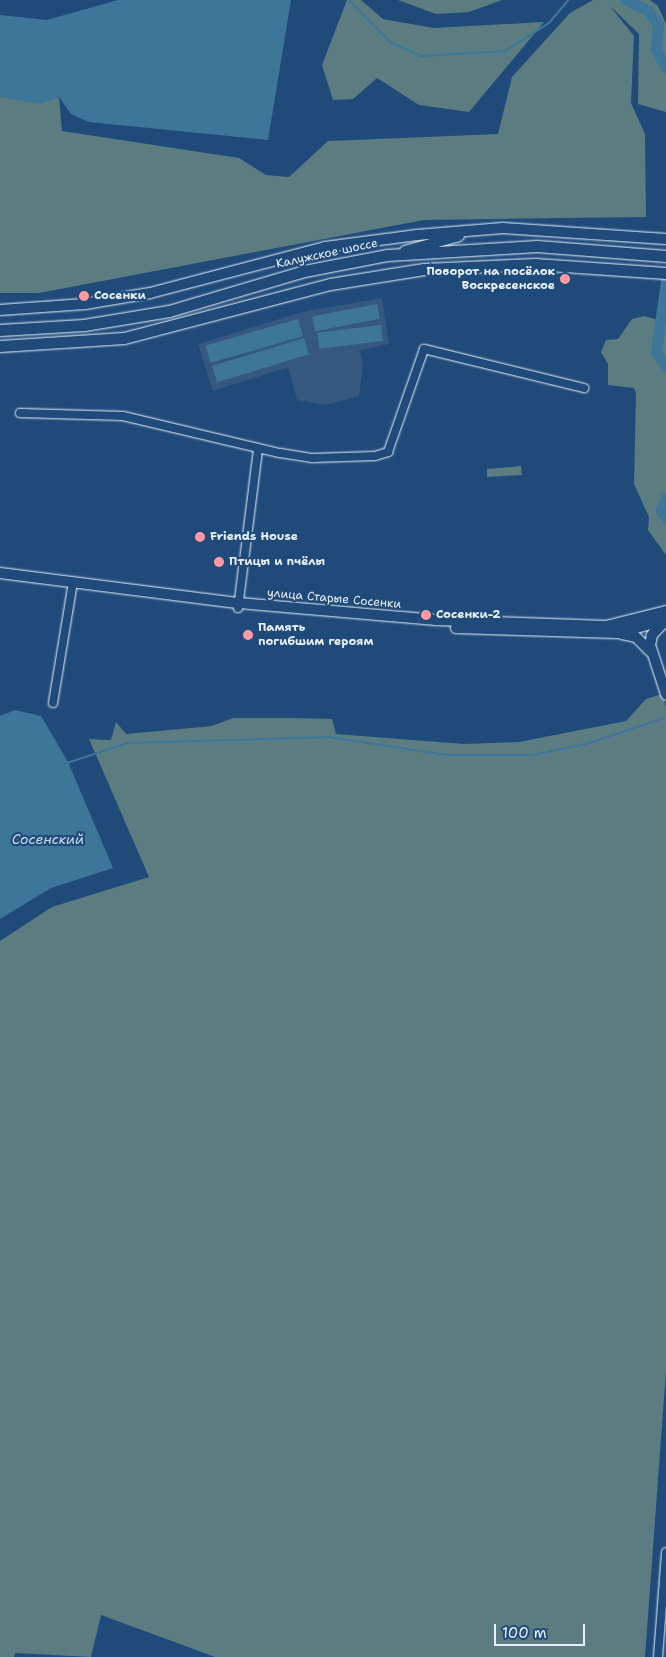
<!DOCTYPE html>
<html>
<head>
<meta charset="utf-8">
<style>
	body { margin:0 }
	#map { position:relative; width:666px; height:1657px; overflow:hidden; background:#1f4a7a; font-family:"Shantell Sans",sans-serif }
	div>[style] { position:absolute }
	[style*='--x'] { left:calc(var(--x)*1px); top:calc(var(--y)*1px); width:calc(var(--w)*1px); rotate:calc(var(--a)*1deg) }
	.built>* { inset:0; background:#36577f }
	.green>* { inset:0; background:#5b7c81 }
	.water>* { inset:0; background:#3e769a; transform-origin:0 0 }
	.stream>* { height:2px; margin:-1px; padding:0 1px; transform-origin:1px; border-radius:1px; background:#3e769a }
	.river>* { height:11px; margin:-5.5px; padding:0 5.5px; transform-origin:5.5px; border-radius:5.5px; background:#3e769a }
	.roads { filter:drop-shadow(0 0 1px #e8f1f8) drop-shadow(0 0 1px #e8f1f8) }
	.minor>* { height:8px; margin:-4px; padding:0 4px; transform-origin:4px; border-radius:4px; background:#1f4a7a }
	.major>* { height:10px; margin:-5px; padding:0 5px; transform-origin:5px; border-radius:5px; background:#1f4a7a }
	.highway>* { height:11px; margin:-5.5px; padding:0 5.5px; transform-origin:5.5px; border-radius:5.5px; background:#1f4a7a }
	.dots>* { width:14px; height:14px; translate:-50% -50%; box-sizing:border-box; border:2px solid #1f4a7a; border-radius:50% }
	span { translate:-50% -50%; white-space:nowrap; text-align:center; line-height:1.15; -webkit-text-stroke:4.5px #1f4a7a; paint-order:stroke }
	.street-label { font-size:12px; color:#e8f1f8 }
	.poi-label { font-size:12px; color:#e8f1f8; font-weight:700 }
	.right { translate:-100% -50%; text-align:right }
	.left { translate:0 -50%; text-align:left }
	.water-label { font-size:14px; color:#cedfea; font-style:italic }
	.scale { position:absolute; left:494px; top:1624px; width:91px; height:22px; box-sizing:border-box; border:2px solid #e8f1f8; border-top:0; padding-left:6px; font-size:15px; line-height:18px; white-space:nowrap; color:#e8f1f8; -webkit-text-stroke:4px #1f4a7a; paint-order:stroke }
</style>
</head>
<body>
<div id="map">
	<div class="built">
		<i style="clip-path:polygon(382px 298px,389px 344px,360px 350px,363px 365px,359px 396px,326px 405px,297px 400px,288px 367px,213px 391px,198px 344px,302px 312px)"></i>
	</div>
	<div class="green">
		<i style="clip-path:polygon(347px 0,361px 0,383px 19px,434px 28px,544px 22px,469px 112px,419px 105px,377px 78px,353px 99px,333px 100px,322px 65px)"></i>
		<i style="clip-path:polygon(398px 0,502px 0,469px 12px,436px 14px)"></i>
		<i style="clip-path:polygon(593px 0,650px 0,658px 6px,666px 24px,666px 112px,638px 104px,639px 34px,610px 6px,634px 36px,631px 103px,645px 134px,646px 217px,424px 220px,39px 293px,0 293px,0 97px,40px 103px,59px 97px,62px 131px,239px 158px,266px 175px,289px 177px,328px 141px,498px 134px,512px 77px,570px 13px)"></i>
		<i style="clip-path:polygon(644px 316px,666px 322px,666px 555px,648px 530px,649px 517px,634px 484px,636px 394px,634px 388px,608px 385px,608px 364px,601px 352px,606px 340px,618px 339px,632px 319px)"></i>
		<i style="clip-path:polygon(521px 466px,522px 475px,487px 477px,487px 469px)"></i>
		<i style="clip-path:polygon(662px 694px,666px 707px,666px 1371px,645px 1657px,215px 1657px,101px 1615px,91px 1657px,15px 1653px,14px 1657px,0 1657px,0 941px,52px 907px,149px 877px,89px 739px,111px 740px,116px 722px,126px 734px,212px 726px,233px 718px,295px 718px,332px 719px,336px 734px,464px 744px,519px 742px,626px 721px,646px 699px)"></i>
	</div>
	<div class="water">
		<i style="clip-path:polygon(118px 0,291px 0,268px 140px,89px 122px,71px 114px,59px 97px,40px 104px,0 97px,0 15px,47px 20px)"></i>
		<i style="left:377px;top:304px;width:15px;height:66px;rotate:79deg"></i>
		<i style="left:298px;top:319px;width:18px;height:96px;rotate:74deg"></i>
		<i style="left:381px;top:325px;width:16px;height:64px;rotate:83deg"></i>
		<i style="left:304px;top:338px;width:17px;height:96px;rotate:73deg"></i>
		<i style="clip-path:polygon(15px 710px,41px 716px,68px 762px,113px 868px,51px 888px,0 919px,0 716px)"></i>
	</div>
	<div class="stream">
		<i style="--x:349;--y:0;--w:59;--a:45.7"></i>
		<i style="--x:390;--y:42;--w:34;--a:24"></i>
		<i style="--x:421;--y:56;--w:84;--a:-3.4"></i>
		<i style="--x:505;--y:51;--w:52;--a:-32.5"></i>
		<i style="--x:549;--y:23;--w:30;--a:-50"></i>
		<i style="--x:67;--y:763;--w:64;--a:-18.2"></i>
		<i style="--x:128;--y:743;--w:201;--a:-1.7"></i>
		<i style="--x:329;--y:737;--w:119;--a:8.7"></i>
		<i style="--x:447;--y:755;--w:85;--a:0"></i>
		<i style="--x:532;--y:755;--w:55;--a:-11.5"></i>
		<i style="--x:586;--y:744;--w:82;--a:-18.4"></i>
	</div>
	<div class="river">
		<i style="--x:625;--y:0;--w:24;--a:24"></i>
		<i style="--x:647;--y:10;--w:18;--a:52"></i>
		<i style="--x:658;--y:24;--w:26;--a:94"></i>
		<i style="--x:656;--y:50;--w:20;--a:60"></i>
		<i style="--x:666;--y:281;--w:71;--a:98.1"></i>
		<i style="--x:656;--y:351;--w:19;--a:58"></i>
		<i style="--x:666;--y:498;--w:14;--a:111"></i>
		<i style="--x:661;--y:511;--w:9;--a:54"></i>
	</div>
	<div class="roads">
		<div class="minor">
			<i style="--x:20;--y:413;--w:103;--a:1.7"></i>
			<i style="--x:123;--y:416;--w:161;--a:13.3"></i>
			<i style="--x:280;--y:453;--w:33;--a:9"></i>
			<i style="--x:313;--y:458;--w:62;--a:-1.8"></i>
			<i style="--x:375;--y:456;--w:14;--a:-17"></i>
			<i style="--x:388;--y:452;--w:109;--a:-70.7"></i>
			<i style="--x:424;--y:349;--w:165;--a:13.7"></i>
			<i style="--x:238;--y:608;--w:160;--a:-82.8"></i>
			<i style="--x:53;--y:703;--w:117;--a:-80.6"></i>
			<i style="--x:658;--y:1657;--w:105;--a:-85.6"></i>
		</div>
		<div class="major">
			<i style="--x:405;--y:251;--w:56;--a:-15.5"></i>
			<i style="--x:0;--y:310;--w:85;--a:-4"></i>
			<i style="--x:85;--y:304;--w:66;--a:-9.6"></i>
			<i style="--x:150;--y:293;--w:181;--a:-14.7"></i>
			<i style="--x:325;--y:247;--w:93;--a:-7.4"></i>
			<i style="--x:417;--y:235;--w:86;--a:-4.7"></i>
			<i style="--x:503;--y:228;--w:163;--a:3.9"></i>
			<i style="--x:0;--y:573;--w:241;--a:7.2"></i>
			<i style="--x:239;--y:603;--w:198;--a:4.9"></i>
			<i style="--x:436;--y:620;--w:170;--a:2"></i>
			<i style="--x:606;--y:626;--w:62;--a:-14"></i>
			<i style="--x:664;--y:622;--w:18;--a:133"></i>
			<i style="--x:652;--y:635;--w:10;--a:101"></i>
			<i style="--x:650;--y:645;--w:52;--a:71.9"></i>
			<i style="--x:456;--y:628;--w:161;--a:1.8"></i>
			<i style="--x:617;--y:633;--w:51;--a:-14.9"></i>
			<i style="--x:622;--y:634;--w:14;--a:12"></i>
			<i style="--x:636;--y:637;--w:21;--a:45"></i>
		</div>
		<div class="highway">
			<i style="--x:0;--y:330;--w:84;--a:-3.4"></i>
			<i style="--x:84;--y:325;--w:86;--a:-9.4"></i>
			<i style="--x:169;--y:311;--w:141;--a:-16.5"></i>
			<i style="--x:304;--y:271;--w:85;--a:-10.9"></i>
			<i style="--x:387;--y:255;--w:150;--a:-3.4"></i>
			<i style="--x:537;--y:246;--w:129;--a:4.4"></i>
			<i style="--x:0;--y:346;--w:124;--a:-3.7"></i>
			<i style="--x:124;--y:338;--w:213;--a:-14.7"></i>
			<i style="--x:330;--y:284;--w:95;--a:-9.1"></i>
			<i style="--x:424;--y:269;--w:111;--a:-2.6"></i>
			<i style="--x:535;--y:264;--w:131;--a:3.9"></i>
		</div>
	</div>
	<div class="dots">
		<i style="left:565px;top:279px;background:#ff9aa2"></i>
		<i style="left:84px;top:296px;background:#ff9aa2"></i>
		<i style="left:200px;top:537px;background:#ff9aa2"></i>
		<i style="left:219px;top:562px;background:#ff9aa2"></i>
		<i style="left:426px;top:615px;background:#ff9aa2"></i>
		<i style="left:248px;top:635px;background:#ff9aa2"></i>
	</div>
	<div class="street-label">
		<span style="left:327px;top:254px;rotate:-12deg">Калужское шоссе</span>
		<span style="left:334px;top:599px;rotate:5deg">улица Старые Сосенки</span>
	</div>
	<div class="poi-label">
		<span class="right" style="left:555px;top:279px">Поворот на посёлок<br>Воскресенское</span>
		<span class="left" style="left:94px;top:296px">Сосенки</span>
		<span class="left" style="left:210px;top:537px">Friends House</span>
		<span class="left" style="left:229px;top:562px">Птицы и пчёлы</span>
		<span class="left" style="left:436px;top:615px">Сосенки-2</span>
		<span class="left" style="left:258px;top:635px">Память<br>погибшим героям</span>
	</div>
	<div class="water-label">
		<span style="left:48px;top:839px">Сосенский</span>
	</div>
	<div class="scale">100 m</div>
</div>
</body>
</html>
